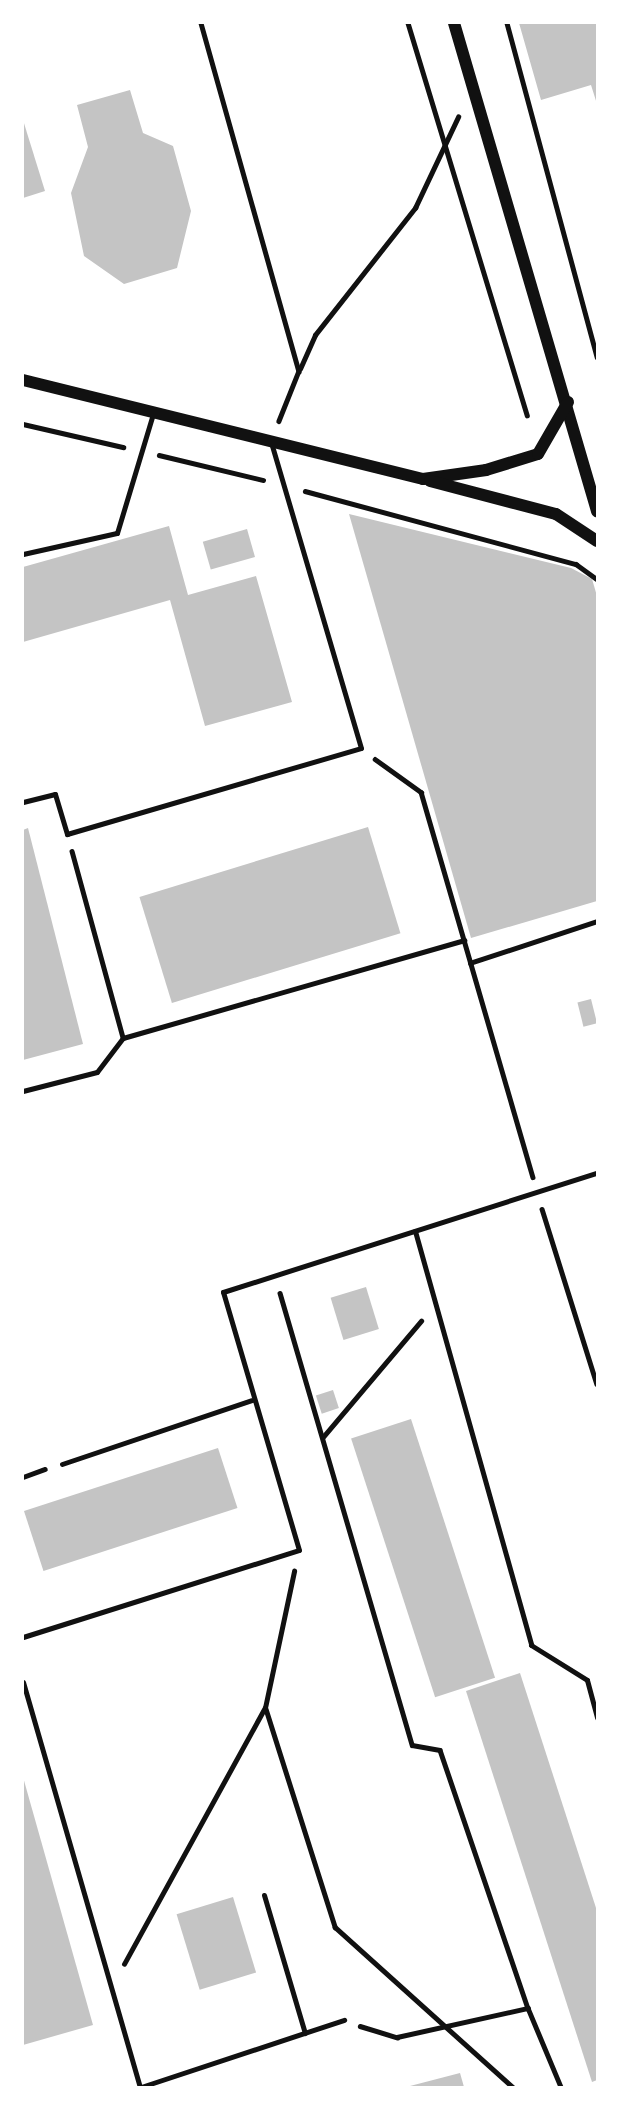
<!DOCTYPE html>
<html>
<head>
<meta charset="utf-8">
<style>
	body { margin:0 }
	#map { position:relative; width:620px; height:2110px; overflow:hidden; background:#fff; font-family:Mulish,sans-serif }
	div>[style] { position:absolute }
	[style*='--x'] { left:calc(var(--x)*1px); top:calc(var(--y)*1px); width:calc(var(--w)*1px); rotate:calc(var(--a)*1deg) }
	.building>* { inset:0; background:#c4c4c4; transform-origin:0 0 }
	.path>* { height:4.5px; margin:-2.25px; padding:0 2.25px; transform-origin:2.25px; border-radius:2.25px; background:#111 }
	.service>* { height:5px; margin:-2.5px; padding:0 2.5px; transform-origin:2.5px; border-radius:2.5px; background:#111 }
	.tertiary>* { height:12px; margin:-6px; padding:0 6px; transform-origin:6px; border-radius:6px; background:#111 }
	span { translate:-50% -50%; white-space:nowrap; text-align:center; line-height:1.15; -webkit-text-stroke:7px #fff; paint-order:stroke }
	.frame { position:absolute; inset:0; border:24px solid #fff; pointer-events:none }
</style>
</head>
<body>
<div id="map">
	<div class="building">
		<i style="clip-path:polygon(519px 23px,597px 23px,597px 104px,591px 85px,541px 100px)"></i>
		<i style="clip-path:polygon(130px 90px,143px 133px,173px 146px,191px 211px,177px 268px,124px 284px,84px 256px,71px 193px,88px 147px,77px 105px)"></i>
		<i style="clip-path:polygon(23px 120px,45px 191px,23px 198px)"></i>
		<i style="clip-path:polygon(349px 514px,571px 568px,592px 579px,597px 596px,597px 901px,471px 938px)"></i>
		<i style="clip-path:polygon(169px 526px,188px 595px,256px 576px,292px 702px,205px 726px,170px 600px,23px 642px,23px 567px)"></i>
		<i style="left:247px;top:529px;width:29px;height:46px;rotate:74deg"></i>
		<i style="left:368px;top:827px;width:111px;height:239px;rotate:73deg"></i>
		<i style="clip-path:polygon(28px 828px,83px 1044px,23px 1060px,23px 830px)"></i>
		<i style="left:591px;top:999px;width:25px;height:14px;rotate:76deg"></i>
		<i style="left:366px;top:1287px;width:44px;height:37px;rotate:73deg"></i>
		<i style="left:333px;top:1390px;width:19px;height:18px;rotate:72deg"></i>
		<i style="left:411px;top:1419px;width:272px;height:63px;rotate:72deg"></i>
		<i style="left:218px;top:1448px;width:63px;height:204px;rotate:72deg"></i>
		<i style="clip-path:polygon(520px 1673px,597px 1911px,597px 2080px,592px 2082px,466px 1691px)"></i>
		<i style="clip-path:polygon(23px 1777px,93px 2025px,23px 2045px)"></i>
		<i style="left:233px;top:1897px;width:79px;height:59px;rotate:73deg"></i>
		<i style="clip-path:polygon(460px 2073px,464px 2087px,410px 2087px,410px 2086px)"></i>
	</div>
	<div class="path">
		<i style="--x:201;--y:23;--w:362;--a:74.3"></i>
		<i style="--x:299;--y:371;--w:54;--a:111.8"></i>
		<i style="--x:408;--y:23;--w:410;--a:73.1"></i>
		<i style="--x:507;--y:23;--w:346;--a:74.9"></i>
		<i style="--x:300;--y:369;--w:37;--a:-66"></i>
		<i style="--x:315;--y:335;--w:162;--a:-51.8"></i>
		<i style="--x:415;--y:208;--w:101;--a:-64.7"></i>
		<i style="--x:23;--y:424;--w:103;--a:13"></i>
		<i style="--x:159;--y:455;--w:107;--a:13.5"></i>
		<i style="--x:305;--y:491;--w:281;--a:15.1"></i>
		<i style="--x:576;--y:564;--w:26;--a:36"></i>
		<i style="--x:375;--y:759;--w:57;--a:35.7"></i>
		<i style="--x:421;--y:792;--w:401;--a:73.8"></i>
		<i style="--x:72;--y:851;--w:194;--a:74.7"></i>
		<i style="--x:123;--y:1038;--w:355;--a:-16"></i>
		<i style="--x:470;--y:963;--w:134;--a:-18.3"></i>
		<i style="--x:23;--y:1091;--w:76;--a:-14.4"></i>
		<i style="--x:97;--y:1072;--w:43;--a:-52.6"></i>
		<i style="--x:542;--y:1209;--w:183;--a:72.6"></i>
		<i style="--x:280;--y:1293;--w:471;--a:73.7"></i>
		<i style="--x:412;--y:1745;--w:28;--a:10"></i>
		<i style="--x:440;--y:1750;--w:273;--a:71.2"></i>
		<i style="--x:323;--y:1437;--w:152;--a:-49.8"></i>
		<i style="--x:23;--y:1477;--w:23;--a:-20"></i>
		<i style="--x:266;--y:1709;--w:229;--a:72.4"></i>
		<i style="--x:335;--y:1927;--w:239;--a:42"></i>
		<i style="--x:124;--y:1964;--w:292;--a:-61.2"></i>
		<i style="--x:265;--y:1708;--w:140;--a:-78"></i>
		<i style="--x:360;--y:2026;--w:39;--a:17"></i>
		<i style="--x:397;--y:2037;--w:134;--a:-12.5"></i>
		<i style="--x:528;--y:2008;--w:86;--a:67.3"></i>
	</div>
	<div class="service">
		<i style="--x:23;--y:554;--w:96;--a:-12.6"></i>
		<i style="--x:117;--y:533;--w:124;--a:-73.2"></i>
		<i style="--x:23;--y:802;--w:33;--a:-14"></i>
		<i style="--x:55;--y:794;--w:42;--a:73.3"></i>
		<i style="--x:67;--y:834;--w:306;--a:-16.3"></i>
		<i style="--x:361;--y:748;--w:319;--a:-106.4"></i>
		<i style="--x:415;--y:1231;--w:430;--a:74.3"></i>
		<i style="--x:531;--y:1645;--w:66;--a:32"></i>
		<i style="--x:587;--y:1680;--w:39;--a:75"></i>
		<i style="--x:62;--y:1464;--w:200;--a:-18.6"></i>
		<i style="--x:23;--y:1637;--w:289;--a:-17.5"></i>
		<i style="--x:299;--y:1550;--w:269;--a:-106.4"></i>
		<i style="--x:223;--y:1292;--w:392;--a:-17.7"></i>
		<i style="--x:23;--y:1682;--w:422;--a:73.9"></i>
		<i style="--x:264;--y:1895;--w:144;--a:73.5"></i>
		<i style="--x:141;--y:2087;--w:214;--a:-18.3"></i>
	</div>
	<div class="tertiary">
		<i style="--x:454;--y:23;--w:509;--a:73.67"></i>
		<i style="--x:23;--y:380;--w:412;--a:13.9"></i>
		<i style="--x:423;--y:479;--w:64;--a:-8.1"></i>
		<i style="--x:486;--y:470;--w:54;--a:-17.1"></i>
		<i style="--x:538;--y:454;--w:60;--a:-60"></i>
		<i style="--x:430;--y:481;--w:130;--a:14.7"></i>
		<i style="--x:556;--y:514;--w:49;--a:33.4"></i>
	</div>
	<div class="frame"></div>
</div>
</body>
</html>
